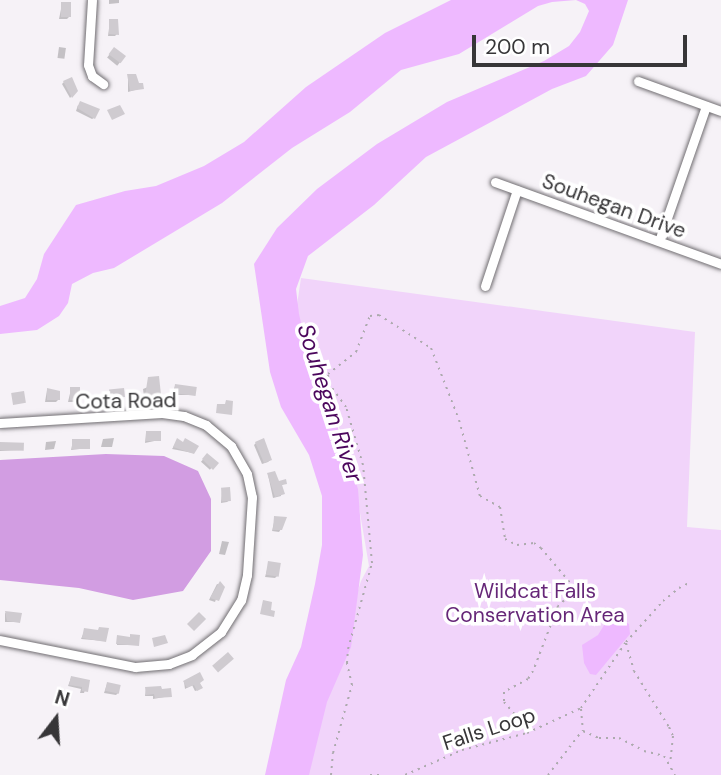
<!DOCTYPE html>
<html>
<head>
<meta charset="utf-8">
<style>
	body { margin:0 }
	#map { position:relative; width:721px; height:775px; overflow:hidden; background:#f6f2f7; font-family:"DM Sans",sans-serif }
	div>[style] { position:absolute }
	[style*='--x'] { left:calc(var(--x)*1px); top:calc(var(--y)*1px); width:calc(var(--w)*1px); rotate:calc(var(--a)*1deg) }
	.green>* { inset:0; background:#f1d4fa }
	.forest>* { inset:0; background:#d29de2 }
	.water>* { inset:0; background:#eeb9ff }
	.shadow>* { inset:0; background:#0003; transform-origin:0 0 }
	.building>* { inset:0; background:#cfcbd0; transform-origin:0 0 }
	.path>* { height:2px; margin-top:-1px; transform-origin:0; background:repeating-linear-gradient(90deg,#adaaae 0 2px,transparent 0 7px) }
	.roads { filter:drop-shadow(0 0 2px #716e72) drop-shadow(0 0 2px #716e72) }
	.minor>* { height:9px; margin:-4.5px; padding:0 4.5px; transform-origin:4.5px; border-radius:4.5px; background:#fff }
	span { translate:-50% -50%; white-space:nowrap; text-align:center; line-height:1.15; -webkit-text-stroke:7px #fff; paint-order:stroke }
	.street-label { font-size:21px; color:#373638 }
	.park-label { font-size:21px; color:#662778 }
	.water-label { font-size:23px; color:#4b065c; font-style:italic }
	.north { position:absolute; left:21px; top:684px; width:70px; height:70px; -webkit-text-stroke:5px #fff; paint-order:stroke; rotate:17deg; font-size:19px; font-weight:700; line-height:28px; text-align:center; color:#373638 }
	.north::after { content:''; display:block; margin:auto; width:24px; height:32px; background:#373638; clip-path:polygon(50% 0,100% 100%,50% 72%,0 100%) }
	.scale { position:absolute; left:472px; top:35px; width:215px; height:32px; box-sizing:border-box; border:4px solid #373638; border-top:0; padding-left:9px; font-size:21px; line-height:24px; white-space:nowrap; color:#373638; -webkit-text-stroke:5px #fff; paint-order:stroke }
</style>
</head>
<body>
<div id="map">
	<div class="green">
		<i style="clip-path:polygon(301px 278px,695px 332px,687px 527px,721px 530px,721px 775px,308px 775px,323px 701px,361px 581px,369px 566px,350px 454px,299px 330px,297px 305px)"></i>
	</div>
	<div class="forest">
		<i style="clip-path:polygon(106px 454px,164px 456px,198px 471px,211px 499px,211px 551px,183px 591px,133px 600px,79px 588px,0 580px,0 460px)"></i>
	</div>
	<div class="water">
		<i style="clip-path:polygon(451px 0,628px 0,613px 45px,586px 76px,552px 89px,426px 157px,374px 205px,308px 256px,296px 289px,299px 314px,311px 366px,332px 410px,358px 489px,363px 555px,351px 647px,327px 702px,309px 775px,265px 775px,286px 680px,301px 647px,315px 584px,322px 545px,322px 496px,309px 455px,281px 407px,270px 372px,254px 264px,277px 228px,317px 189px,377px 144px,447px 102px,544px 61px,569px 46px,580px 32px,589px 11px,585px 4px,576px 0,552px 2px,538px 6px,459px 54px,401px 70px,350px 112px,292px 148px,222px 203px,114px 268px,93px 273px,72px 284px,68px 303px,59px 316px,37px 330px,0 334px,0 306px,25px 298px,37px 279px,44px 254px,76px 205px,125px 191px,156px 186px,204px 166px,244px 142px,306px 87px,385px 33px)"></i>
		<i style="clip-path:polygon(612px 612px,629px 624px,630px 634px,596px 675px,590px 674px,584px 663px,582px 645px,598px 635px)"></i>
	</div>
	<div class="shadow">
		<i style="clip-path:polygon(109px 0,119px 0,119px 3px,109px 4px)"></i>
		<i style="clip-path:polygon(62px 4px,69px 17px,67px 19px,59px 19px)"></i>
		<i style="clip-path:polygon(110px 21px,117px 34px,115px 36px,108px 36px)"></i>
		<i style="left:59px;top:47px;width:7px;height:11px;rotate:8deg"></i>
		<i style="left:114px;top:49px;width:13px;height:11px;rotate:39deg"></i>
		<i style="clip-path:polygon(128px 76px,137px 85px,142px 88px,128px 92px)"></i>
		<i style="clip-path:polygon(64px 82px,76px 91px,70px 98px,62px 84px)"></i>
		<i style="clip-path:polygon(78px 105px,94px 118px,92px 119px,76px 111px)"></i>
		<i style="clip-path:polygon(149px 378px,159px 394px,144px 397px,143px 389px,148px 387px)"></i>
		<i style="clip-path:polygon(175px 386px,195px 395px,172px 395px)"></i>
		<i style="clip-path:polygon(71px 389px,78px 400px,76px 402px,68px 402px)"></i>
		<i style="clip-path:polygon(47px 390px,59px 399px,56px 402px,45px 402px)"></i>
		<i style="clip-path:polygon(146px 433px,159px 440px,145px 443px)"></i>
		<i style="clip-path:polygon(114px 438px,112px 447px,101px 447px,103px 439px)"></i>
		<i style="clip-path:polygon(56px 441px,54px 449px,45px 450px,46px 442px)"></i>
		<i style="clip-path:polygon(73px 441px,88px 448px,71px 450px)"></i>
		<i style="clip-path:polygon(0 443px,22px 450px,0 451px)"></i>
		<i style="clip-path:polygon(176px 443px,193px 453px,172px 449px)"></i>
		<i style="clip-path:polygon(256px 443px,270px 460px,268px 462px,262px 464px,254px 445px)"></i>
		<i style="left:207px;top:455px;width:12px;height:9px;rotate:42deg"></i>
		<i style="clip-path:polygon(268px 475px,278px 483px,285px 483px,281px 486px,281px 496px,273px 498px)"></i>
		<i style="clip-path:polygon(222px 490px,230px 500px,227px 502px,221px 503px)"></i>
		<i style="clip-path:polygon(275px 518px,281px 529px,279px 532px,272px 531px)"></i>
		<i style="clip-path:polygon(222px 541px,229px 542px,225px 555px,219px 554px)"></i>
		<i style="clip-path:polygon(269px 563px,277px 576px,275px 578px,265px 577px)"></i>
		<i style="clip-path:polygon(217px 584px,221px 585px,215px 602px,209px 600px)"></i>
		<i style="clip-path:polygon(5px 613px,20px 615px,19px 622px,5px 622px)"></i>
		<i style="clip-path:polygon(85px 630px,107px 630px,104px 641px,81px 639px)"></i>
		<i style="left:117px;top:637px;width:21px;height:8px"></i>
		<i style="clip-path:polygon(71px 678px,88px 681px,84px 693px,80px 693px,81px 689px,68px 686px)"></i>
		<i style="clip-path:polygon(184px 682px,200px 682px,198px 690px,195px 691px,192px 685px,185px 689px)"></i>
		<i style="clip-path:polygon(107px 684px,118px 693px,116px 695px,104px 693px)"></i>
		<i style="clip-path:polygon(146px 689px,170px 696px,153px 699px,153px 696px,145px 696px)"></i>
	</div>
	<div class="building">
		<i style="left:61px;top:2px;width:10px;height:15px"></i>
		<i style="clip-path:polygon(109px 19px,118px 19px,119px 35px,109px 34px)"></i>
		<i style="left:114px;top:47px;width:15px;height:9px;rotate:37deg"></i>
		<i style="clip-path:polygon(127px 74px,136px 74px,139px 83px,143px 83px,144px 89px,130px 91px)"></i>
		<i style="clip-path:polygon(72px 77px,78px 91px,72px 98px,63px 81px)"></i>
		<i style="clip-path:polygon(80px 101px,100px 109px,95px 119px,77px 108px)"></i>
		<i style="clip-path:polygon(120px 105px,125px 114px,112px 120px,107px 110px)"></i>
		<i style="clip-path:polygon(159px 376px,161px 395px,145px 396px,148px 377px)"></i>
		<i style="left:175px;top:384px;width:22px;height:9px;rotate:8deg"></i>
		<i style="left:70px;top:387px;width:10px;height:13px"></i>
		<i style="clip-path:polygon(47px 388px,60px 391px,60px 400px,47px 400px)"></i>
		<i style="left:124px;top:388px;width:9px;height:15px;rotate:84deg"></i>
		<i style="left:24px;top:391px;width:12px;height:13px;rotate:81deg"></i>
		<i style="clip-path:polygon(226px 400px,233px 401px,232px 415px,216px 413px,217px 404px,225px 404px)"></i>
		<i style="left:161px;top:431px;width:10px;height:15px;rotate:90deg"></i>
		<i style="clip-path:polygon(177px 438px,183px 442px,185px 438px,199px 446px,194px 454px,173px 447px)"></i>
		<i style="clip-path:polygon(264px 438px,272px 460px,264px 463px,255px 442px)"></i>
		<i style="left:72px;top:439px;width:18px;height:10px"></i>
		<i style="left:0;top:442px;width:24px;height:8px;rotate:2deg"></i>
		<i style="clip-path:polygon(207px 453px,219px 463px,213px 470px,202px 459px)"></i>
		<i style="clip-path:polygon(275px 471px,279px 481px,286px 479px,287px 484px,282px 485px,285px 494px,275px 497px,267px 473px)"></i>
		<i style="left:230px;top:487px;width:14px;height:9px;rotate:86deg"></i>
		<i style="clip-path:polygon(274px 516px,287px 517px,282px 530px,273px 530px)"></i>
		<i style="left:268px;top:561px;width:13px;height:14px;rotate:9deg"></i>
		<i style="clip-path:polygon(220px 581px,225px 587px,219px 601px,210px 598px)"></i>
		<i style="clip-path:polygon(263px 600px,272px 602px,271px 610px,275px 611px,274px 617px,260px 614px)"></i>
		<i style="clip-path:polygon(5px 611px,22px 613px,20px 623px,7px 621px)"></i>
		<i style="left:199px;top:612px;width:10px;height:17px;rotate:45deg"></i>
		<i style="clip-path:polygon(99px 627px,109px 628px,106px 642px,82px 638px,84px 628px,98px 630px)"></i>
		<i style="clip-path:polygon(130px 634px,140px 635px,139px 646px,116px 644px,117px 635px,130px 637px)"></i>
		<i style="clip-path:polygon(165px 635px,168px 643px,154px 647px,152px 638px)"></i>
		<i style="left:228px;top:652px;width:9px;height:21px;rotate:49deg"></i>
		<i style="clip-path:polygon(200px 672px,204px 680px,200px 683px,203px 688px,197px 691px,194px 685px,187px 688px,183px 681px)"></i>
		<i style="clip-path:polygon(71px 676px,90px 680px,88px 692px,82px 691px,82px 687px,69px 685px)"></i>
		<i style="left:107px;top:682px;width:14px;height:9px;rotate:12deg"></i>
		<i style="clip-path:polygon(161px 686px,162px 689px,171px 688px,172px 697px,155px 698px,154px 694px,146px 695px,145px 687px)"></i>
	</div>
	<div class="path">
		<i style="--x:626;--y:643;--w:29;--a:74"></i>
		<i style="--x:634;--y:671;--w:66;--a:58"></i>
		<i style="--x:669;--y:727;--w:10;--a:66"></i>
		<i style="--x:673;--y:736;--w:27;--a:96"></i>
		<i style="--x:581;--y:709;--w:22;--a:85"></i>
		<i style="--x:583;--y:731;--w:17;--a:24"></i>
		<i style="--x:599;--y:738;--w:20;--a:0"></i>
		<i style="--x:619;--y:738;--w:28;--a:27"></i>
		<i style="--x:644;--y:751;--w:21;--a:14"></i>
		<i style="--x:664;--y:756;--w:22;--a:60"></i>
		<i style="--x:331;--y:775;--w:22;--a:-85"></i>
		<i style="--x:333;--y:753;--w:71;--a:-74.4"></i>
		<i style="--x:352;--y:685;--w:23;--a:-103"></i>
		<i style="--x:347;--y:663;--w:14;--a:-86"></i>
		<i style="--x:348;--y:649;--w:89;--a:-74.4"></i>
		<i style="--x:372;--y:563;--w:98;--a:-95.2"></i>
		<i style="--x:363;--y:465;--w:60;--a:-106.3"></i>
		<i style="--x:346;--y:407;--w:29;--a:-126"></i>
		<i style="--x:329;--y:384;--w:10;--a:-96"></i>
		<i style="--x:328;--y:374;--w:36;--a:-38"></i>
		<i style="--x:356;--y:352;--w:39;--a:-69"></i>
		<i style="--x:370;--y:316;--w:9;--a:-6"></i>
		<i style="--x:379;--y:315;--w:62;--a:32.4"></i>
		<i style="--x:431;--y:348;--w:77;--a:68.7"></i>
		<i style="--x:459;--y:420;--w:79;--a:74.6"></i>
		<i style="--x:480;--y:496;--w:23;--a:29"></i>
		<i style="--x:500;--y:507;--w:32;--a:81"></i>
		<i style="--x:505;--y:539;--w:13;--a:27"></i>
		<i style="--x:517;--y:545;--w:17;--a:-7"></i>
		<i style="--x:534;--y:543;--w:9;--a:36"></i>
		<i style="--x:541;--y:548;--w:48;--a:50"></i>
		<i style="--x:572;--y:585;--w:11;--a:105"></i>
		<i style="--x:569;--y:596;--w:15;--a:138"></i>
		<i style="--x:558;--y:606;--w:70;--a:111"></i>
		<i style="--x:533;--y:671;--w:9;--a:122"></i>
		<i style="--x:528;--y:679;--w:27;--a:152"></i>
		<i style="--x:504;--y:692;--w:10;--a:90"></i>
		<i style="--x:504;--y:702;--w:29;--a:49"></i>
		<i style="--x:523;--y:724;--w:10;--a:66"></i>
		<i style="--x:370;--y:775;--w:13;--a:0"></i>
		<i style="--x:405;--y:775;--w:62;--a:-23.7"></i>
		<i style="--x:462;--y:750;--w:67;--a:-14.7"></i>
		<i style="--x:527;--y:733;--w:60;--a:-24.8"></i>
		<i style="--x:581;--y:708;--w:80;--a:-55.7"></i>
		<i style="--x:626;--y:642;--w:55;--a:-47.9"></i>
		<i style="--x:663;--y:601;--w:21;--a:-39"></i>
		<i style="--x:679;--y:588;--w:13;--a:-27"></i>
		<i style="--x:548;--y:775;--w:56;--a:-52.3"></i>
	</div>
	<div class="roads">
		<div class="minor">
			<i style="--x:92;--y:0;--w:65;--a:93.5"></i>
			<i style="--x:88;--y:65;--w:12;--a:70"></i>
			<i style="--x:92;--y:76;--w:14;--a:36"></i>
			<i style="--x:638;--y:81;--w:88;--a:19.9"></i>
			<i style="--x:495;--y:182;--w:240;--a:19.9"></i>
			<i style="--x:659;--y:241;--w:143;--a:-70.8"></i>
			<i style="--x:485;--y:286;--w:101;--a:-71.6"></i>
			<i style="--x:0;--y:423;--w:162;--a:-3.5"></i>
			<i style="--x:162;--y:413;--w:22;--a:8"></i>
			<i style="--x:184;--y:416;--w:24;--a:22"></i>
			<i style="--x:206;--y:425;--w:33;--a:40"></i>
			<i style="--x:231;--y:446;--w:32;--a:60"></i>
			<i style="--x:247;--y:474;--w:24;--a:78"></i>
			<i style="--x:252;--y:497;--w:78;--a:93.7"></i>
			<i style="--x:247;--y:575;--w:26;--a:103"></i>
			<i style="--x:241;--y:600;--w:38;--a:122"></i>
			<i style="--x:221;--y:632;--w:37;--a:142"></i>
			<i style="--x:192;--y:655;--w:25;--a:159"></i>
			<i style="--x:169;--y:664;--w:34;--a:175"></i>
			<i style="--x:135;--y:667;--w:138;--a:-168.7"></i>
		</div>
	</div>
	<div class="street-label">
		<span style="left:614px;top:206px;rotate:20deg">Souhegan Drive</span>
		<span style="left:126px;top:401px;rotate:-1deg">Cota Road</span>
		<span style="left:489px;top:729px;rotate:-18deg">Falls Loop</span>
	</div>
	<div class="park-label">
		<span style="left:535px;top:603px">Wildcat Falls<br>Conservation Area</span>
	</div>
	<div class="water-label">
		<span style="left:330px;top:403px;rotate:72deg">Souhegan River</span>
	</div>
	<div class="north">N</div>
	<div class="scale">200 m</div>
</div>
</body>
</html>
